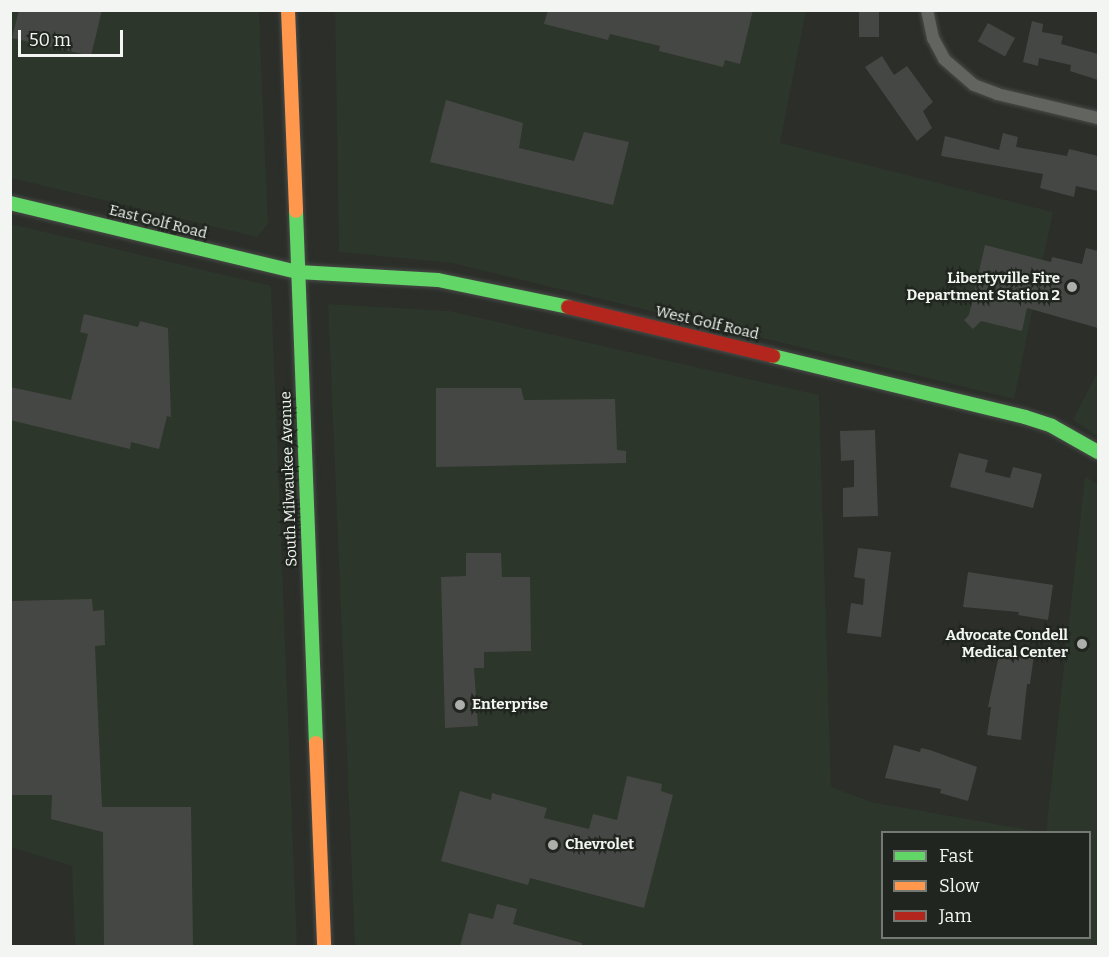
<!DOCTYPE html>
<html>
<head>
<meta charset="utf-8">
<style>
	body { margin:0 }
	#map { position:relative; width:1109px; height:957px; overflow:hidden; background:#2b2e29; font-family:Bitter,serif }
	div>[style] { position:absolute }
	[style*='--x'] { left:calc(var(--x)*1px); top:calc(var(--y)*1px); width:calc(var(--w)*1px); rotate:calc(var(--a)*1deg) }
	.built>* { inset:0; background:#2d362a }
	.building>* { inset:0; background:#454744; transform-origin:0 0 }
	.roads { filter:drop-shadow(0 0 2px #484b47) drop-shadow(0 0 2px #484b47) }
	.street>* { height:12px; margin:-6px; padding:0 6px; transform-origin:6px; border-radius:6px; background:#626460 }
	.fast>* { height:14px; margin:-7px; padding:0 7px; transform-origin:7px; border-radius:7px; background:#63d668 }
	.slow>* { height:14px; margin:-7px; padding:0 7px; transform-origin:7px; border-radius:7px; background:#ff974d }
	.jam>* { height:14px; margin:-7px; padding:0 7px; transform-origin:7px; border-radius:7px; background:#b3261e }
	.dots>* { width:16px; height:16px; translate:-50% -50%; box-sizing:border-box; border:3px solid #20261f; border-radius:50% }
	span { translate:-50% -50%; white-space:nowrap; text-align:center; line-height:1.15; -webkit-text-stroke:4.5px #20261f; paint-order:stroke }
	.street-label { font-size:15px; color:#f2f5f1 }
	.poi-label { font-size:15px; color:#f2f5f1; font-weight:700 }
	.right { translate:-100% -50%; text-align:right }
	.left { translate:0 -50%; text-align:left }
	.frame { position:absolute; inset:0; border:12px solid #f2f5f1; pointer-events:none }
	.legend { position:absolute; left:881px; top:831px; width:210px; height:108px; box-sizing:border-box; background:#20261f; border:2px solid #747973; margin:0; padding:8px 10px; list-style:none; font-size:18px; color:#f2f5f1 }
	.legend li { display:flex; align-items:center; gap:12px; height:30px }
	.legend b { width:30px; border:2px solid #747973 }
	.scale { position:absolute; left:18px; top:30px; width:105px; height:27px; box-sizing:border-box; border:3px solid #f2f5f1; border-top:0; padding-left:8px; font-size:18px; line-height:21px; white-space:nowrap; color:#f2f5f1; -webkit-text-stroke:4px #20261f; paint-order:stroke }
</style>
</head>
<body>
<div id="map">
	<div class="built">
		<i style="clip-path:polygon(11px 11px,259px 11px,268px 224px,257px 237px,11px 178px)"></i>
		<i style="clip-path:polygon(335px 11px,806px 11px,780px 143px,1053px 212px,1014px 399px,452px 263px,339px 252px)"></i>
		<i style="clip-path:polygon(11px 224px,271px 286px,297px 946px,75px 946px,72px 866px,11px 847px)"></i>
		<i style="clip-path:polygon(328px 304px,449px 311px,819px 395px,831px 787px,871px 802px,1041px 832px,882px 832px,882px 938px,1090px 938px,1090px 832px,1046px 832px,1085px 476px,1098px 485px,1098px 946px,355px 946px)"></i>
		<i style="clip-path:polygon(1098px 371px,1098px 437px,1073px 420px)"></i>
	</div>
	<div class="building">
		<i style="clip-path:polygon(19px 10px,102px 10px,91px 56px,12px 38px)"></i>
		<i style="clip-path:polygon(548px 10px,753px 10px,740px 64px,725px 60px,723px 67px,659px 51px,660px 46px,610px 34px,608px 40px,544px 24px)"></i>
		<i style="left:859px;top:10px;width:20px;height:27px"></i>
		<i style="clip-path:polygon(1032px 21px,1043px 24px,1042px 32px,1063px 36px,1061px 44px,1098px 54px,1098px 80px,1070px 71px,1071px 65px,1039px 58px,1038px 66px,1023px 62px)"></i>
		<i style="left:988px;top:23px;width:31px;height:21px;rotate:29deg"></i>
		<i style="clip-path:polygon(882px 56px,894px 75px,907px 66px,933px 102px,923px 111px,932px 128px,917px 141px,865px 67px)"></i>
		<i style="clip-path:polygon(446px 100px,523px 123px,519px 148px,574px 161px,584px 132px,629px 142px,613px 205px,430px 162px)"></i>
		<i style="clip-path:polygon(1003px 133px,1018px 137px,1016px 147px,1067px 156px,1069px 149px,1098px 156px,1098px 191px,1076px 186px,1074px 197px,1040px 188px,1043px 174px,941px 156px,945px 136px,999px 150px)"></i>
		<i style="clip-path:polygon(985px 245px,1051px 262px,1052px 257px,1082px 264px,1086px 248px,1098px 251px,1098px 328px,1027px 308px,1022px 331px,981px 321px,973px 329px,964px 320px,969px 315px)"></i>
		<i style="clip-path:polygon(84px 314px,138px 327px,140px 321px,168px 328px,171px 417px,167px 416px,159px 449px,131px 442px,130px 449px,10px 420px,10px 387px,71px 400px,88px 334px,80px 332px)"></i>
		<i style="clip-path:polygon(436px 388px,521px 388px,524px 400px,615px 399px,617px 450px,626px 451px,626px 463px,436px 467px)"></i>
		<i style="clip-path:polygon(875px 430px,878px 516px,843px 517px,843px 488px,854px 487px,854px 460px,841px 461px,840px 431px)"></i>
		<i style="clip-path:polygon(959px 453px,988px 460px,985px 472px,1010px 478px,1013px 467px,1042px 474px,1033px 508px,950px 487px)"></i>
		<i style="clip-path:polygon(858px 548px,891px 552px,881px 637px,847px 633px,851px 603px,863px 605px,865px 579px,854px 577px)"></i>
		<i style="clip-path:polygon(466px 553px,501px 553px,502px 577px,530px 577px,531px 651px,484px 652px,484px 668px,474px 668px,478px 726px,445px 728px,441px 577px,466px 576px)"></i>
		<i style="clip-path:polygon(968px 572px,1053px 585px,1048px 620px,1018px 615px,1019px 612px,963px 607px)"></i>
		<i style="clip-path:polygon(92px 599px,93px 611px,104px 610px,105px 645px,95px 646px,102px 807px,191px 807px,193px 946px,104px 946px,103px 832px,51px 819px,52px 795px,10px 795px,10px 601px)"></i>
		<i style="clip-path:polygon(1000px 650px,1034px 655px,1030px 684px,1027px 684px,1021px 740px,987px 735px,991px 707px,988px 707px)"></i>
		<i style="clip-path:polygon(894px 745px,920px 752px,921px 748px,930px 750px,977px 767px,968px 801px,940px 793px,941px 789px,885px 778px)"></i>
		<i style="clip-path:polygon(627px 776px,662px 784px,661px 791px,673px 795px,644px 908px,530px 878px,528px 885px,441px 861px,460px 791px,491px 800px,492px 793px,547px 808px,544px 818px,589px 829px,593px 814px,617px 820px)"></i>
		<i style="clip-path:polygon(497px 904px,517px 909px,513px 924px,582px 943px,582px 946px,460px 946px,469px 913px,493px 919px)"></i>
	</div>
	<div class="roads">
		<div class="street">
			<i style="--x:927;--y:10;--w:29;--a:78"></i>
			<i style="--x:933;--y:38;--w:24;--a:62"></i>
			<i style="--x:944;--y:59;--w:40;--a:41"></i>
			<i style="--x:974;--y:85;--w:25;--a:21"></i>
			<i style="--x:997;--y:94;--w:104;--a:13.4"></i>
		</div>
		<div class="fast">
			<i style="--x:10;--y:203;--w:296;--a:13.5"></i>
			<i style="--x:298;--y:272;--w:140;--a:3.3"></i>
			<i style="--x:438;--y:280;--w:133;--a:11.7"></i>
			<i style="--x:296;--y:211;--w:532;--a:87.85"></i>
			<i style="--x:773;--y:356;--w:259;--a:13.6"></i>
			<i style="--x:1025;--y:417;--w:28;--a:18"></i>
			<i style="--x:1052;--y:426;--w:53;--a:29.5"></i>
		</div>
		<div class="slow">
			<i style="--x:288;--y:10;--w:201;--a:87.7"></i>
			<i style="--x:316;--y:743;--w:203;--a:87.7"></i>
		</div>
		<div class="jam">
			<i style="--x:568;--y:307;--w:211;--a:13.4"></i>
		</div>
	</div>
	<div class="dots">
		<i style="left:1072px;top:287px;background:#acafab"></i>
		<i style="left:1082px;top:644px;background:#acafab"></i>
		<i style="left:460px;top:705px;background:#acafab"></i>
		<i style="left:553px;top:845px;background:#acafab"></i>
	</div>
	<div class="street-label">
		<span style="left:158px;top:222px;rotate:14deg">East Golf Road</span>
		<span style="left:707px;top:323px;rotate:13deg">West Golf Road</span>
		<span style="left:289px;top:479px;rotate:-92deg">South Milwaukee Avenue</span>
	</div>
	<div class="poi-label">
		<span class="right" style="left:1060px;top:287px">Libertyville Fire<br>Department Station 2</span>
		<span class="right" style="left:1068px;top:644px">Advocate Condell<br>Medical Center</span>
		<span class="left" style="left:472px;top:705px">Enterprise</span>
		<span class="left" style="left:565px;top:845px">Chevrolet</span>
	</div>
	<div class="frame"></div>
	<ul class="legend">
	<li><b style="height:8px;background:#63d668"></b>Fast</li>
	<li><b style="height:8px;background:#ff974d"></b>Slow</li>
	<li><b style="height:8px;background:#b3261e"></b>Jam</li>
	</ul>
	<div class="scale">50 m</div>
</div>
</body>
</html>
